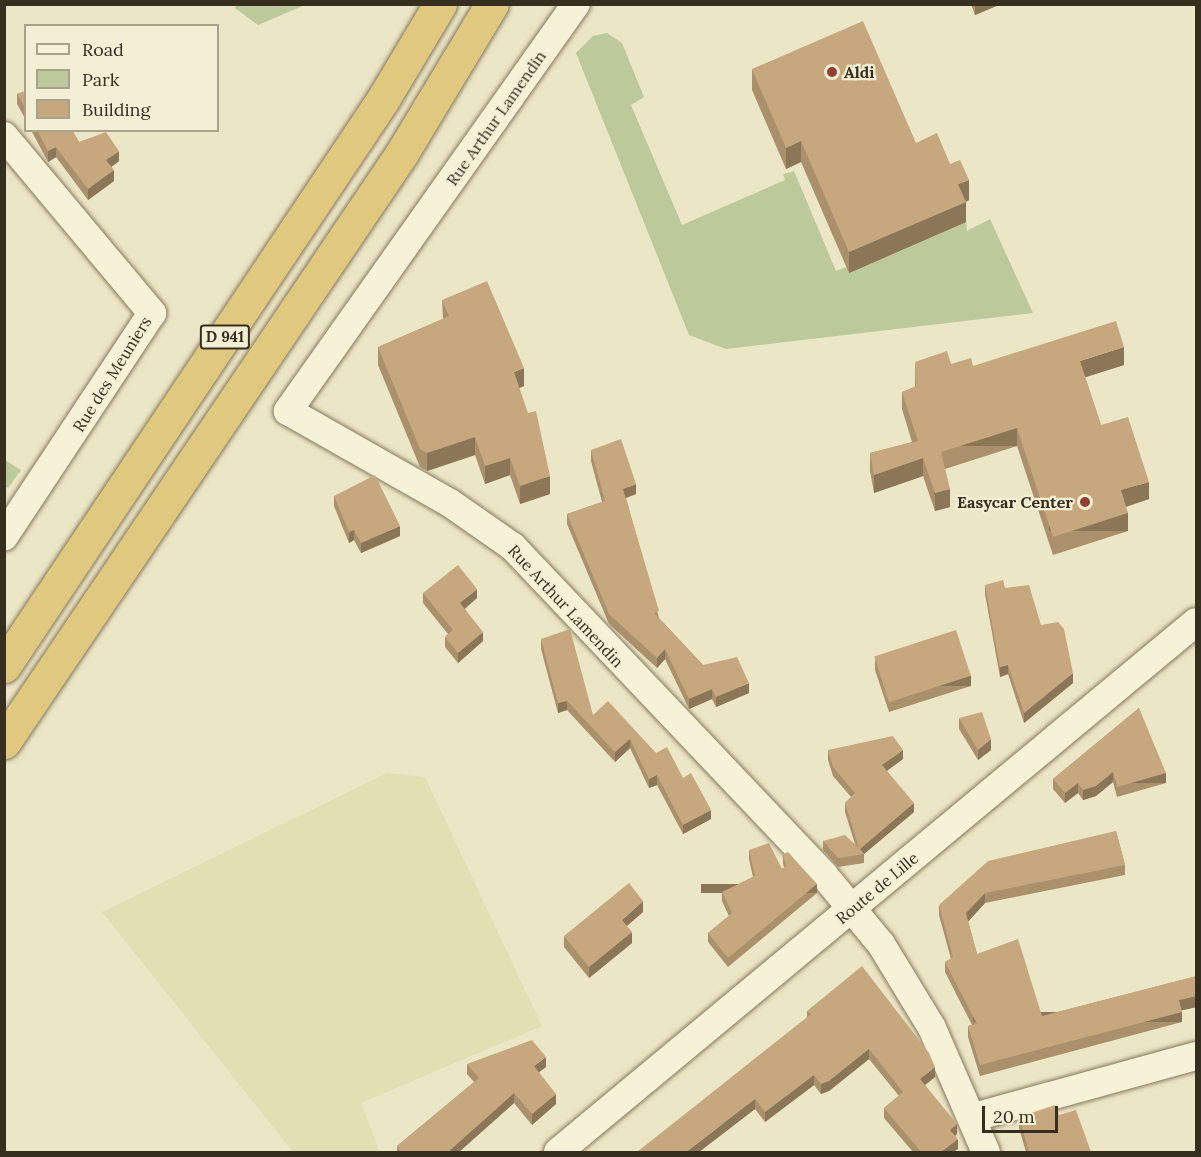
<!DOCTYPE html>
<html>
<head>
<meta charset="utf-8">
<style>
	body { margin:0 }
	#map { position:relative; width:1201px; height:1157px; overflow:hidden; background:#ebe6c5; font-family:Lora,serif }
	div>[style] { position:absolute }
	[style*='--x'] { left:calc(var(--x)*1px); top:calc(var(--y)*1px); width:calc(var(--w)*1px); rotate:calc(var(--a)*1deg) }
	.farmland>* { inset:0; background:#e0e0b3 }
	.green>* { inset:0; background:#bcc99a }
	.roads { filter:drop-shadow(0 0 2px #85785d) drop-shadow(0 0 2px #85785d) }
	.minor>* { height:28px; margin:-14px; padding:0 14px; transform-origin:14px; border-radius:14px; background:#f6f2d8 }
	.trunk>* { height:33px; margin:-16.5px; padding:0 16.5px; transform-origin:16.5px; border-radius:16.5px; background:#e0c97e }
	.wall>* { inset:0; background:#ab906c }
	.shaded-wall>* { inset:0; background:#8b7658; transform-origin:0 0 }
	.building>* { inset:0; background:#c7a87e; transform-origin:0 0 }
	.dots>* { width:16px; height:16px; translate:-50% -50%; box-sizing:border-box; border:3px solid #f3efd4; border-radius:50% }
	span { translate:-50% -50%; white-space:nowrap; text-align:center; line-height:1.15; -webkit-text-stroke:4.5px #f3efd4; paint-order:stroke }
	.shield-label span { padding:2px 4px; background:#f3efd4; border:2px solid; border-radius:4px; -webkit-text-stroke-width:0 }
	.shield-label { font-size:15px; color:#362e1f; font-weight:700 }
	.poi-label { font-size:16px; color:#362e1f; font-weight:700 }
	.left { translate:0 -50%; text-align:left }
	.right { translate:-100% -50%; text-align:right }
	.street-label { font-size:16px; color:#362e1f }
	.frame { position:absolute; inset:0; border:6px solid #362e1f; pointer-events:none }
	.legend { position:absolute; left:24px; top:24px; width:195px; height:108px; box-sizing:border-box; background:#f3efd4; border:2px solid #a7a28c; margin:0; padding:8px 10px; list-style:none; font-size:18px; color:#362e1f }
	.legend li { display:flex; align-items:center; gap:12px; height:30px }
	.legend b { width:30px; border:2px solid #a7a28c }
	.scale { position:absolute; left:982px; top:1106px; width:76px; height:27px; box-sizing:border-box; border:3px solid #362e1f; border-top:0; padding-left:8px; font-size:18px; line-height:21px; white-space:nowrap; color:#362e1f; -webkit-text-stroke:4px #f3efd4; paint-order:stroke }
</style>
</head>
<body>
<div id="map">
	<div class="farmland">
		<i style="clip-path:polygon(387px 773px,425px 777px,542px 1026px,361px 1103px,380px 1152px,293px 1152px,102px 912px)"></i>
	</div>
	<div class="green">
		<i style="clip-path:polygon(237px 5px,237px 4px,305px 5px,258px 25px,235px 8px)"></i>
		<i style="clip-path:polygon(607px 33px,622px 43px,644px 97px,631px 105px,682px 225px,785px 180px,783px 174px,794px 171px,836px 271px,966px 222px,967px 231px,990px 219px,1033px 313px,726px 349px,689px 335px,576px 53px,593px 36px)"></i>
		<i style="clip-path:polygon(5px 460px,21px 470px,8px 488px,5px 486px)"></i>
	</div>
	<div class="roads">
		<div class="minor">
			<i style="--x:576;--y:4;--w:499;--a:125.3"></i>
			<i style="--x:288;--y:411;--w:186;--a:29.6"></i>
			<i style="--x:450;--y:503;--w:77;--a:34.9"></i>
			<i style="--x:513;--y:547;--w:451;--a:46.5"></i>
			<i style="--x:823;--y:874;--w:91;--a:50.4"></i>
			<i style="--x:881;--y:944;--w:98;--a:58.7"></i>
			<i style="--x:932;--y:1028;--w:135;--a:66.5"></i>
			<i style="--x:4;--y:136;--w:231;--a:50.1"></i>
			<i style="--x:152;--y:313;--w:268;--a:123.5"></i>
			<i style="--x:974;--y:1117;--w:230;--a:-15.4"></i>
			<i style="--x:558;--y:1152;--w:829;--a:-39.72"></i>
		</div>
		<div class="trunk">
			<i style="--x:4;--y:666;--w:680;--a:-56.22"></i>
			<i style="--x:382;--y:101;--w:113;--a:-59.1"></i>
			<i style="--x:4;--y:742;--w:711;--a:-55.95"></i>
			<i style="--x:402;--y:153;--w:174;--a:-58.9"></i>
		</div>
	</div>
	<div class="wall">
		<i style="clip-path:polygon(971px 4px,1001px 4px,975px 15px)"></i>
		<i style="clip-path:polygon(752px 69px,916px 143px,969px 200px,966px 202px,966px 222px,849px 273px,801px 162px,786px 169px,752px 90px)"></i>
		<i style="clip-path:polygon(26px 91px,26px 120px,17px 104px,17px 94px)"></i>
		<i style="clip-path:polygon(31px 130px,72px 130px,79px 142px,119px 161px,111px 167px,114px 181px,88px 200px,56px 157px,48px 162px)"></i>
		<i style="clip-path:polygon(442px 300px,524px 386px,519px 388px,550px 494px,520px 504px,510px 475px,485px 484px,475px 455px,427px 471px,420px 467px,378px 365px,378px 347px,443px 319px)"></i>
		<i style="clip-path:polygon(915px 362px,973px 366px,1124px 365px,1085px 377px,1101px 425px,1149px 499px,1126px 507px,1128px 531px,1053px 555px,1017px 446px,945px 469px,950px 507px,935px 511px,923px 476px,874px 493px,870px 471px,870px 453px,912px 442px,902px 409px,902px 392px,915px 387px)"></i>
		<i style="clip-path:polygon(591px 450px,636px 494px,626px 498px,659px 618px,703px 665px,749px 693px,716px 707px,712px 699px,689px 709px,665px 659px,657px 668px,609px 624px,567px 524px,567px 514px,602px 502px,591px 461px)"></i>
		<i style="clip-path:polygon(334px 496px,400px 536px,361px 553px,354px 540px,349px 543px,334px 506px)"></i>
		<i style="clip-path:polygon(985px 585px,1041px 625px,1073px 683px,1024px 723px,1008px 674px,1000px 677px,985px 594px)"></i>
		<i style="clip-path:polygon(423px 593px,477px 598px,465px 609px,483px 641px,458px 663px,445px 647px,445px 637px,448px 634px,423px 603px)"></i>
		<i style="clip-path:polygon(541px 639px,593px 715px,656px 753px,683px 778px,711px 819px,683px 834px,657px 785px,649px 788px,630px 748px,615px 762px,567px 710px,558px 713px,541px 649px)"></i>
		<i style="clip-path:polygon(875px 659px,971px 686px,889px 712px,875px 670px)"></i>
		<i style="clip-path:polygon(1139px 708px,1166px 783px,1117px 797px,1113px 782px,1096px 796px,1083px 800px,1078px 793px,1065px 803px,1053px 789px,1053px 779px)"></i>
		<i style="clip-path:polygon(959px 718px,991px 750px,978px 760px,959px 729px)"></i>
		<i style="clip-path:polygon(828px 750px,903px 759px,887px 771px,914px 812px,864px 854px,864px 863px,838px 867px,823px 850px,823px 841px,855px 844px,845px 812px,845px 803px,851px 797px,833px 776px,828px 760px)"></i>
		<i style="clip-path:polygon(1116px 831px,1125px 865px,1125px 875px,985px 903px,968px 921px,977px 954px,1042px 1016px,1197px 976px,1197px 1007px,1181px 1010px,1182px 1022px,980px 1076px,968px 1037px,968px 1026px,972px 1025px,945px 972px,945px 962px,951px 959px,939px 915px,939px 905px)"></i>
		<i style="clip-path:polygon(749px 850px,782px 869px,784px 868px,783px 863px,783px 854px,817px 893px,728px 967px,708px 942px,708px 933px,729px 916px,722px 901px,722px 892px,753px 877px,749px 859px)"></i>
		<i style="clip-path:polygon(643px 912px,627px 926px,632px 943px,589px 978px,564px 947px,564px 936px)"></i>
		<i style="clip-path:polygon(807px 1011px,935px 1077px,925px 1085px,957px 1134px,955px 1136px,958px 1149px,953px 1152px,913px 1152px,884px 1118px,884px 1108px,899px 1096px,869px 1059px,829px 1091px,821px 1094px,814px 1085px,765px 1122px,755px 1109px,699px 1152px,807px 1017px)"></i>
		<i style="clip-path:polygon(467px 1064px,546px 1067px,539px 1072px,556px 1104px,532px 1125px,514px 1103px,459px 1152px,397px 1152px,397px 1146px,474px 1082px,467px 1074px)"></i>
		<i style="clip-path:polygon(1059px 1115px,1091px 1152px,1026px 1152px,1019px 1128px,1019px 1117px)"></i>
	</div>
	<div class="shaded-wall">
		<i style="clip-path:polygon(975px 4px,1001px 4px,975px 15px)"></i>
		<i style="clip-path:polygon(801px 141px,801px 162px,786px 169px,786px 148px)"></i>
		<i style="clip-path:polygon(56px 147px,56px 157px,48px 162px,48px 151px)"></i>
		<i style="clip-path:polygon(119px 151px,119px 161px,106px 171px,106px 160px)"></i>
		<i style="clip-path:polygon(114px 170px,114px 181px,88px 200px,88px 189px)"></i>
		<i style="clip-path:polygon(969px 180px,969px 200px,958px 205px,958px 184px)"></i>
		<i style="clip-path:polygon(966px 202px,966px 222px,849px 273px,849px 252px)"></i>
		<i style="clip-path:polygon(1124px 347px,1124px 365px,1080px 379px,1080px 361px)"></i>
		<i style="clip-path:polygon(524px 368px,524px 386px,514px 390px,514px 372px)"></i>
		<i style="left:1017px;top:428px;width:18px;height:80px;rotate:90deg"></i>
		<i style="clip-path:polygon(475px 437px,475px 455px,427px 471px,427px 453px)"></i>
		<i style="clip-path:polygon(510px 458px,510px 475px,485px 484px,485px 466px)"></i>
		<i style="clip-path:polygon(923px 458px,923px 476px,874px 493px,874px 475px)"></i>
		<i style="clip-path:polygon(550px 476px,550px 494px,520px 504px,520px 486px)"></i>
		<i style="clip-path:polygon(1149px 482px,1149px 499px,1121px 508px,1121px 490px)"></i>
		<i style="clip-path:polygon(636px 484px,636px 494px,623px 499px,623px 489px)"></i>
		<i style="clip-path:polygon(950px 489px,950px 507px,935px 511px,935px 493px)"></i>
		<i style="left:1128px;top:513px;width:18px;height:79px;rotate:90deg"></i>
		<i style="clip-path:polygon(400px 526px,400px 536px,361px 553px,361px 543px)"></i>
		<i style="clip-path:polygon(354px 530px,354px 540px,349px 543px,349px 532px)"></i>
		<i style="clip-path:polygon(477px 589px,477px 598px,460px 612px,460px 603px)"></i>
		<i style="clip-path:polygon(483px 632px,483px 641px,458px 663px,458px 653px)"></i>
		<i style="clip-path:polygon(665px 649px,665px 659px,657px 668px,657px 658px)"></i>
		<i style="clip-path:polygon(1008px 665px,1008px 674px,1000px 677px,1000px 667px)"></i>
		<i style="clip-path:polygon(1073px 673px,1073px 683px,1024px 723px,1024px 713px)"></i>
		<i style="left:971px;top:676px;width:10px;height:86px;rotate:90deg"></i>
		<i style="clip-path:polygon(749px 683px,749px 693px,716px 707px,716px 697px)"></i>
		<i style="clip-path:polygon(712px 689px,712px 699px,689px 709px,689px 699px)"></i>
		<i style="clip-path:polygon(567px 701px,567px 710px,558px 713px,558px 703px)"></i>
		<i style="clip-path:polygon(630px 739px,630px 748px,615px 762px,615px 752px)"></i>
		<i style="clip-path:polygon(991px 739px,991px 750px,978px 760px,978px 750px)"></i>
		<i style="clip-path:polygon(903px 750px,903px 759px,882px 774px,882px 765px)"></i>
		<i style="clip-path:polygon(1113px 772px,1113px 782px,1096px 796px,1083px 800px,1083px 790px)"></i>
		<i style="left:1166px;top:773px;width:10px;height:51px;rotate:90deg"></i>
		<i style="clip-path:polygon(657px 775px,657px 785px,649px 788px,649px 779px)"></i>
		<i style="clip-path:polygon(1078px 783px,1078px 793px,1065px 803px,1065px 793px)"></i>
		<i style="clip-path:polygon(914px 803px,914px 812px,864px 854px,860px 849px)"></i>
		<i style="clip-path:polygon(711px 810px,711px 819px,683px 834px,683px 825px)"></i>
		<i style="left:817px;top:884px;width:9px;height:116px;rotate:90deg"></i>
		<i style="clip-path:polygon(985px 893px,985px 903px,966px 924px,966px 913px)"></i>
		<i style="clip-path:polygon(643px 901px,643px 912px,622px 930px,622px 920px)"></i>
		<i style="clip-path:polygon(632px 932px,632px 943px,589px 978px,589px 967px)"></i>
		<i style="clip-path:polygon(1197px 996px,1197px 1007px,1179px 1011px,1179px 1000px)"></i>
		<i style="left:1182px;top:1012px;width:10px;height:209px;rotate:90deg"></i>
		<i style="clip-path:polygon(869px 1049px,869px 1059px,829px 1091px,821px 1094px,821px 1084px)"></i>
		<i style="clip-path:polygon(546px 1057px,546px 1067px,534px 1076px,534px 1066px)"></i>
		<i style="clip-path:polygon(935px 1067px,935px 1077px,920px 1089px,920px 1079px)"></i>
		<i style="clip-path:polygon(814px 1075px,814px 1085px,765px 1122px,765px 1112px)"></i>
		<i style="clip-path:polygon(514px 1093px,514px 1103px,459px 1152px,448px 1152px)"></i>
		<i style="clip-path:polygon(556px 1094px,556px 1104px,532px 1125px,532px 1114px)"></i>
		<i style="clip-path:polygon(755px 1099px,755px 1109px,699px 1152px,686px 1152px)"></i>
		<i style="clip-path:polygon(957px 1124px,957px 1134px,950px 1140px,950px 1130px)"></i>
		<i style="clip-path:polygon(958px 1139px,958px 1149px,953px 1152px,941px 1152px)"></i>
	</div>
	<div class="building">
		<i style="clip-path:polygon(863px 21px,916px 143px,937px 133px,950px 164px,960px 160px,969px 180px,958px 184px,966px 202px,849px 252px,801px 141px,786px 148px,752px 69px)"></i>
		<i style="clip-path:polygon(26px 91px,26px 109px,17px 94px)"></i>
		<i style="clip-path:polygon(37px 130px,72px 130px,79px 142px,106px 132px,119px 151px,106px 160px,114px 170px,88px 189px,56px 147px,48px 151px)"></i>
		<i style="clip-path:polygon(487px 281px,524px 368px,514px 372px,528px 413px,536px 411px,550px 476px,520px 486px,510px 458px,485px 466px,475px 437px,427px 453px,420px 449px,378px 347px,449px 316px,442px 300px)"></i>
		<i style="clip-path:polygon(1116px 321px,1124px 347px,1080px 361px,1101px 425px,1128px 417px,1149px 482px,1121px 490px,1128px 513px,1053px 537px,1017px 428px,941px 452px,950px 489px,935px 493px,923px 458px,874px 475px,870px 453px,918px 441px,902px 392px,916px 386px,915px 362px,947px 351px,951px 364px,971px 358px,973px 366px)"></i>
		<i style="clip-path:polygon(621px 439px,636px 484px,623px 489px,659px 611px,654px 613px,703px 665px,737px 657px,749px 683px,716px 697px,712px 689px,689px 699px,665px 649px,657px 658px,609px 614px,567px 514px,605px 501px,591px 450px)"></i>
		<i style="clip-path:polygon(375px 475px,400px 526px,361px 543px,354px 530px,349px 532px,334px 496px)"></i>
		<i style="clip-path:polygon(458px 565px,477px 589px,460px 603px,483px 632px,458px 653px,445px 637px,453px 630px,423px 593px)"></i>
		<i style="clip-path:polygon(1003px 580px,1005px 588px,1029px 585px,1041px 625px,1058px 622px,1064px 629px,1073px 673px,1024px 713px,1008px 665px,1000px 667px,985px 585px)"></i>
		<i style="clip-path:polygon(570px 629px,593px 715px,608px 701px,656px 753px,667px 747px,683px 778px,691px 773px,711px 810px,683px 825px,657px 775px,649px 779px,630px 739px,615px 752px,567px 701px,558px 703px,541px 639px)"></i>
		<i style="left:956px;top:630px;width:48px;height:86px;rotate:72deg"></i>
		<i style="clip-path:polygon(1139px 708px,1166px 773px,1117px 787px,1113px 772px,1096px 786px,1083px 790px,1078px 783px,1065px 793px,1053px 779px)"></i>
		<i style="clip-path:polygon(982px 712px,991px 739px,978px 750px,959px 718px)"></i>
		<i style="clip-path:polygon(893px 736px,903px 750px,882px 765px,914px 803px,860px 849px,864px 854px,838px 858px,823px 841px,845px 835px,859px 848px,845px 803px,855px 793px,833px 767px,828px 750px)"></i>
		<i style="clip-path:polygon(1116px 831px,1125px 865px,985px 893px,966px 913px,977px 954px,1018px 939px,1042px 1016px,1197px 976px,1197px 996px,1179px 1000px,1182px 1012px,980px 1065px,968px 1026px,977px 1024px,945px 962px,953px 957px,939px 905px,988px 861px)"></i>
		<i style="clip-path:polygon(769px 843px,782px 869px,786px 866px,783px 854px,788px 852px,817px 884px,728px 958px,708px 933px,732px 913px,722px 892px,755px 876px,749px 850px)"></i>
		<i style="clip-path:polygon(629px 883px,643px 901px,622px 920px,632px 932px,589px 967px,564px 936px)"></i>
		<i style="clip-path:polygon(862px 966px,929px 1053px,935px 1067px,920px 1079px,957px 1124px,950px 1130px,958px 1139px,941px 1152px,921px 1152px,884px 1108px,903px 1092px,869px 1049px,829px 1081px,821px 1084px,814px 1075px,765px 1112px,755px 1099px,686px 1152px,637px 1152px,811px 1014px,807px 1011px)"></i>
		<i style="clip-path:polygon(532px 1040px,546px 1057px,534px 1066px,556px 1094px,532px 1114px,514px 1093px,448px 1152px,401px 1152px,397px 1146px,479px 1078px,467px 1064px)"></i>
		<i style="clip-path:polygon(1055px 1105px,1059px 1115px,1076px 1110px,1091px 1152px,1029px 1152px,1019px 1117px)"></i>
	</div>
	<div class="dots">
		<i style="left:832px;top:72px;background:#903f31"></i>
		<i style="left:1085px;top:502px;background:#903f31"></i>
	</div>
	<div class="shield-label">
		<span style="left:225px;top:337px">D 941</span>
	</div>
	<div class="poi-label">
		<span class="left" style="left:844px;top:72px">Aldi</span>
		<span class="right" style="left:1073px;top:502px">Easycar Center</span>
	</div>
	<div class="street-label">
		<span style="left:496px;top:118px;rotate:-55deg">Rue Arthur Lamendin</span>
		<span style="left:112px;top:374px;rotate:-58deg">Rue des Meuniers</span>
		<span style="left:566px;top:606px;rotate:47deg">Rue Arthur Lamendin</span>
		<span style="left:877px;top:888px;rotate:-40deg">Route de Lille</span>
	</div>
	<div class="frame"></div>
	<ul class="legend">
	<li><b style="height:8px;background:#f6f2d8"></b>Road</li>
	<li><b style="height:16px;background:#bcc99a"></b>Park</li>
	<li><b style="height:16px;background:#c7a87e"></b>Building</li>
	</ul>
	<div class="scale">20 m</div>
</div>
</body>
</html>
